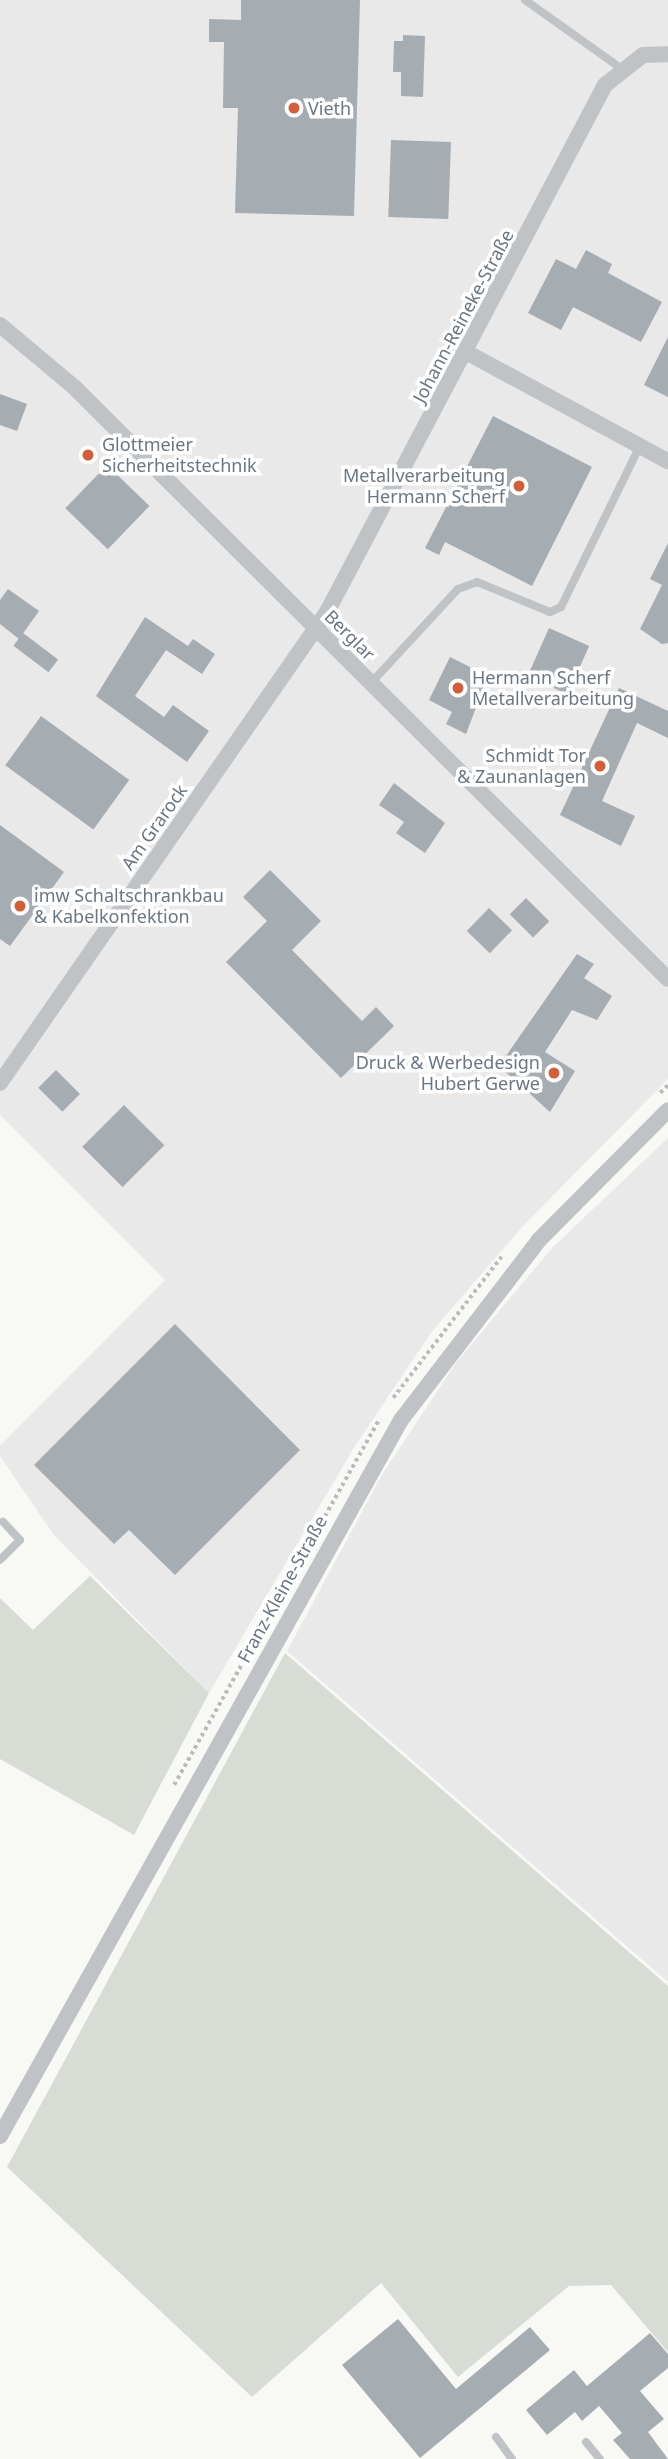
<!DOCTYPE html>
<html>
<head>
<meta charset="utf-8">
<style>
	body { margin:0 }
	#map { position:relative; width:668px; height:2459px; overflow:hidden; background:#f8f8f5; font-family:"Noto Sans",sans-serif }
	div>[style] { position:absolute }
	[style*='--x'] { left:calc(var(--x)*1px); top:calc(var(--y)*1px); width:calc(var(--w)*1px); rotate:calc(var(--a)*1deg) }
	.built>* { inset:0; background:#e8e9e8 }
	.green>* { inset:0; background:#d7dcd5 }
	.building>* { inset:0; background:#a5adb3; transform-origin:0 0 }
	.path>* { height:3.5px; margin-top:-1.75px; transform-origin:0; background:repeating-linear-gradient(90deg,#b9bcbe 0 3.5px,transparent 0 7px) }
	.service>* { height:8px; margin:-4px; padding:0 4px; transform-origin:4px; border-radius:4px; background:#bfc3c6 }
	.minor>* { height:16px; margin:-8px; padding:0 8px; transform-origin:8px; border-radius:8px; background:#bfc3c6 }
	.dots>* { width:19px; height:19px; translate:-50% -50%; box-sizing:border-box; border:4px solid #fff; border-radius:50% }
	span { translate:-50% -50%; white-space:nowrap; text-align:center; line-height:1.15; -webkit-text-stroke:7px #fff; paint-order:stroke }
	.poi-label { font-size:18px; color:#697784 }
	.left { translate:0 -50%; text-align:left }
	.right { translate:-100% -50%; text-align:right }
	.street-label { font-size:18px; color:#697784 }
</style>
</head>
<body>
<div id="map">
	<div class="built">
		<i style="clip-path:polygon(0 0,668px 0,668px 1079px,522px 1227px,433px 1330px,355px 1446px,209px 1693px,54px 1535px,0 1456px,0 1446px,165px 1280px,0 1115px)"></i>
		<i style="clip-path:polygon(668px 1138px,668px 1982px,287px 1651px,383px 1473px,456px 1363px,552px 1248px)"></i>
	</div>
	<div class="green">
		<i style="clip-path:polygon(90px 1576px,209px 1693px,134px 1835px,0 1759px,0 1598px,33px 1630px)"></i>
		<i style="clip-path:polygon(285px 1653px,668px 1986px,668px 2352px,611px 2285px,569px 2286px,458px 2377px,381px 2283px,252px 2397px,7px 2167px)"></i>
	</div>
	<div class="building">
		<i style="clip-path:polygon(241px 0,360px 0,354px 216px,235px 213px,238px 108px,223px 108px,224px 42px,209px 42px,209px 19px,241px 20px)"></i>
		<i style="clip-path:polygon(403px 35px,425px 36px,423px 97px,401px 96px,401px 72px,393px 72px,394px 41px,403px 41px)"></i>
		<i style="left:391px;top:140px;width:60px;height:77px;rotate:2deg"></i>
		<i style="clip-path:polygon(586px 250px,612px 264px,608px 273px,662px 302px,641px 342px,573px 307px,561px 330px,528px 313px,556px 259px,576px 269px)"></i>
		<i style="clip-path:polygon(668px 337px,668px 397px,644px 385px)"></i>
		<i style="clip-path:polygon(0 394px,27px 404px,17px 431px,0 425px)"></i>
		<i style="clip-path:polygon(493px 416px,592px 467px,532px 586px,445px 542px,439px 555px,425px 548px)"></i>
		<i style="left:107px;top:465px;width:59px;height:60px;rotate:44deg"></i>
		<i style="clip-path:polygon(668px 543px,668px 643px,662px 644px,640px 629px,662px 585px,650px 579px)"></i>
		<i style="clip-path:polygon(8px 589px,39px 611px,19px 639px,0 624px,0 600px)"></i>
		<i style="clip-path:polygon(145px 617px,188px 646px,193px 639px,215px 654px,202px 674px,166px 650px,135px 696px,164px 717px,173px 705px,209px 731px,187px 762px,96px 696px)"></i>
		<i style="left:549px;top:628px;width:44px;height:53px;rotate:24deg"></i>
		<i style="left:23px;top:633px;width:44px;height:16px;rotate:37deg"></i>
		<i style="clip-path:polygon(450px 657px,488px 676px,466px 734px,446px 724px,452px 712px,429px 700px)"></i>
		<i style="clip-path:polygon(619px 688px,668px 711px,668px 738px,637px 723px,602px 801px,635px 816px,621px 846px,560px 815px)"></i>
		<i style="left:41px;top:716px;width:109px;height:61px;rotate:36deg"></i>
		<i style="clip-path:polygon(394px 783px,445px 823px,425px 853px,396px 833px,404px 822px,379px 805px)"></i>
		<i style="clip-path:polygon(0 825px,64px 872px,10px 946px,0 939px)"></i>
		<i style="clip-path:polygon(270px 870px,321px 921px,292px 950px,362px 1021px,376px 1007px,394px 1026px,341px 1078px,226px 962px,267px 921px,243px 897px)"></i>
		<i style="left:526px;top:898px;width:33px;height:23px;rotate:45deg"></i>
		<i style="left:489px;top:908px;width:32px;height:32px;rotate:44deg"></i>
		<i style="clip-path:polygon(577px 954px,594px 964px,584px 978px,612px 996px,597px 1020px,572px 1010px,545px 1052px,575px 1071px,550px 1112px,499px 1066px)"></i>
		<i style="left:56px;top:1070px;width:34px;height:25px;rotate:45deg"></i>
		<i style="left:124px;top:1105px;width:57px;height:59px;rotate:45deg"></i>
		<i style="clip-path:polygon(175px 1324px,300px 1450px,175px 1575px,129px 1530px,114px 1544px,34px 1465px)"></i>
		<i style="clip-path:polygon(398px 2319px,456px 2389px,530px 2327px,550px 2350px,420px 2458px,342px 2365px)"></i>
		<i style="clip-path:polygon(650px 2333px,668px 2354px,668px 2368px,640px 2391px,664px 2419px,648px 2432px,668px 2459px,630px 2459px,613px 2440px,622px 2433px,599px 2406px,582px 2421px,575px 2412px,547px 2435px,526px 2410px,574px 2370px,587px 2386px)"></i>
	</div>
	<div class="path">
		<i style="--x:660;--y:1093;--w:11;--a:-45"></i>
		<i style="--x:393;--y:1398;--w:178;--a:-52.5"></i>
		<i style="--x:174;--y:1785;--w:420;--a:-60.7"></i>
	</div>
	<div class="service">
		<i style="--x:525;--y:0;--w:119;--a:35.4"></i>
		<i style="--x:371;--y:683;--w:128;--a:-47.2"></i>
		<i style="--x:458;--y:589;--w:20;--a:-20"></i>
		<i style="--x:477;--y:582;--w:79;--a:22.3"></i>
		<i style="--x:550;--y:612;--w:12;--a:-24"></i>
		<i style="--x:561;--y:607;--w:179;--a:-63.9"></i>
		<i style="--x:0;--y:1560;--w:28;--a:-45"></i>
		<i style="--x:20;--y:1540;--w:25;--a:-133"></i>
		<i style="--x:496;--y:2437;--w:27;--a:54"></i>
		<i style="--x:586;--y:2442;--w:22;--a:51"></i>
	</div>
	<div class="minor">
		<i style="--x:0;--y:325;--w:98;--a:40"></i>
		<i style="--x:75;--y:388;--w:837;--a:44.9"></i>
		<i style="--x:466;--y:352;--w:230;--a:28.4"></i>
		<i style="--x:0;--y:1083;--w:573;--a:-55.23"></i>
		<i style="--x:327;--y:612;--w:596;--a:-62.19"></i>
		<i style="--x:605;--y:85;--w:48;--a:-38.3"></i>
		<i style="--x:643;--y:55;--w:25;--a:-2"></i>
		<i style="--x:0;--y:2136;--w:821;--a:-60.75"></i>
		<i style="--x:401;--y:1420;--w:227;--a:-52.5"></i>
		<i style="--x:539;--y:1240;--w:183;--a:-45.2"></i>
	</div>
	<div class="dots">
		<i style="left:294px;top:108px;background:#d65e37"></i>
		<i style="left:88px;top:455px;background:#d65e37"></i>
		<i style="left:519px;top:486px;background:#d65e37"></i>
		<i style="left:458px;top:688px;background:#d65e37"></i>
		<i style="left:600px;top:766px;background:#d65e37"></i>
		<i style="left:20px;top:906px;background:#d65e37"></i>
		<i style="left:554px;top:1073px;background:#d65e37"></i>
	</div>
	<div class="poi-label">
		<span class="left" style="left:308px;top:108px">Vieth</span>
		<span class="left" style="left:102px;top:455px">Glottmeier<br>Sicherheitstechnik</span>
		<span class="right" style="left:505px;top:486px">Metallverarbeitung<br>Hermann Scherf</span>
		<span class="left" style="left:472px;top:688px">Hermann Scherf<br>Metallverarbeitung</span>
		<span class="right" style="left:586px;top:766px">Schmidt Tor<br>&amp; Zaunanlagen</span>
		<span class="left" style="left:34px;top:906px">imw Schaltschrankbau<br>&amp; Kabelkonfektion</span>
		<span class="right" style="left:540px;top:1073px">Druck &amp; Werbedesign<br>Hubert Gerwe</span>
	</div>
	<div class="street-label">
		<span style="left:463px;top:316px;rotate:-62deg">Johann-Reineke-Straße</span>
		<span style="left:350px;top:635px;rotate:45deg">Berglar</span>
		<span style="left:154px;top:827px;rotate:-55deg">Am Grarock</span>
		<span style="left:282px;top:1589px;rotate:-61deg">Franz-Kleine-Straße</span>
	</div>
</div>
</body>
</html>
